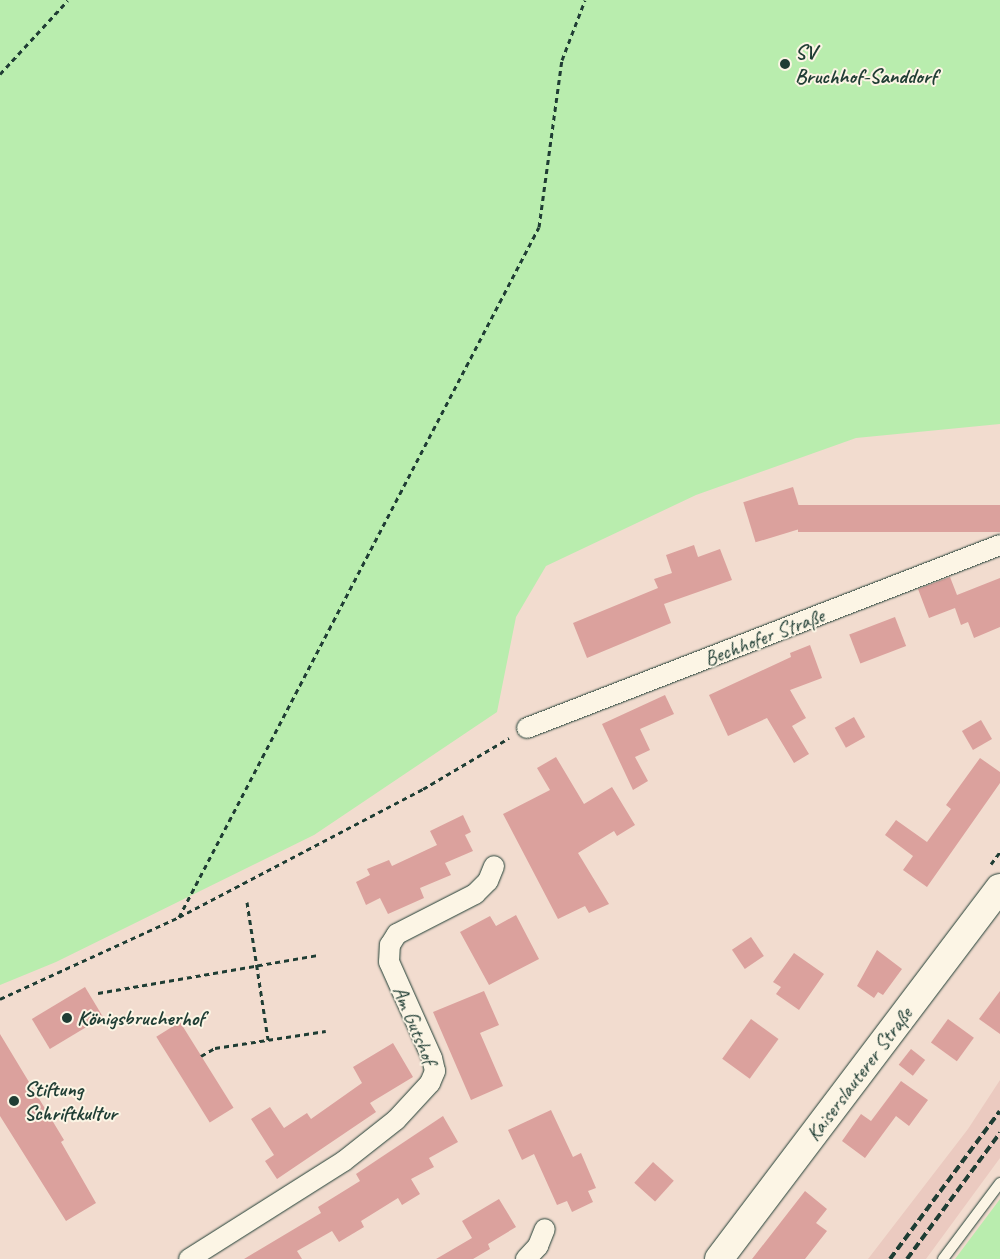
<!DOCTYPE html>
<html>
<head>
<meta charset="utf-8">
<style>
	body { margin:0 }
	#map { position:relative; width:1000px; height:1259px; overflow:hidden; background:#f2dccf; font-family:Caveat,sans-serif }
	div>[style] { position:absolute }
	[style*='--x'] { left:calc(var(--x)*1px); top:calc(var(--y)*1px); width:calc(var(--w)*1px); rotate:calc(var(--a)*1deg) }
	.built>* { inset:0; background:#ebcac0 }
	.green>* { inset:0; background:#b9edae }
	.building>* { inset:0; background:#dba19d; transform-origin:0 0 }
	.path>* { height:3px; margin-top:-1.5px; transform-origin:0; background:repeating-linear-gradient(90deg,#1f3d34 0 5px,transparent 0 9px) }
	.roads { filter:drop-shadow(0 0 1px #1f3d34) drop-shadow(0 0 1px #1f3d34) }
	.lane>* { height:10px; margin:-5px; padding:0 5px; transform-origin:5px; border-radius:5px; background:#fcf5e5 }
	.street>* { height:20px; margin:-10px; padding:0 10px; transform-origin:10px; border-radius:10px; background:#fcf5e5 }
	.secondary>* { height:28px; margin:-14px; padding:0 14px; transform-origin:14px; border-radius:14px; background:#fcf5e5 }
	.rail>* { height:4px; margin-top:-2px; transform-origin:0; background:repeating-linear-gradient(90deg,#1f3d34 0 8px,transparent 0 12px) }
	.dots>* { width:14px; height:14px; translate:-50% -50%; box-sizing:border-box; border:2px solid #fcf5e5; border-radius:50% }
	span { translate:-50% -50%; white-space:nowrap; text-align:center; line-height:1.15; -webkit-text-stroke:4px #fcf5e5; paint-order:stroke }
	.poi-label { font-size:21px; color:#1f3d34; font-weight:700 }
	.left { translate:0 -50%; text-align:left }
	.street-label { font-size:21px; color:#1f3d34 }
</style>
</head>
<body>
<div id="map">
	<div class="built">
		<i style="clip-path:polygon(1000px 1080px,1000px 1158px,926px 1259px,868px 1259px,968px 1129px)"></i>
	</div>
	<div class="green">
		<i style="clip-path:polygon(0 0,1000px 0,1000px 424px,856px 438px,696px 495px,546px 566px,516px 617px,497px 712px,314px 835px,56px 962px,0 985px)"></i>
		<i style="clip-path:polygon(1000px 1199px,1000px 1259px,955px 1259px)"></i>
	</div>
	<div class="building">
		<i style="left:793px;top:487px;width:42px;height:52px;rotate:73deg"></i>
		<i style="left:1000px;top:505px;width:27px;height:202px;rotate:90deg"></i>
		<i style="clip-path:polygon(694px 545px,698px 557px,720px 549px,732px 580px,664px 604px,671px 623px,587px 658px,573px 623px,658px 588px,654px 579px,672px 573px,666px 555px)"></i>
		<i style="clip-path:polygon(950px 577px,957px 595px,1000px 578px,1000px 627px,974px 638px,968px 622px,961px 625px,955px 608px,929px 618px,918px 589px)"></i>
		<i style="left:895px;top:617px;width:31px;height:49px;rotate:69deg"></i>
		<i style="clip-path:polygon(810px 645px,822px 678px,790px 690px,806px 718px,792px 726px,809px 754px,794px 763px,767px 718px,728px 736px,709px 695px,791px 657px,790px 653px)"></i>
		<i style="clip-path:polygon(665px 695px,674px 714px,640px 729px,650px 750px,635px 757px,648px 781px,633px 790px,602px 724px)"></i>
		<i style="left:854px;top:717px;width:23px;height:22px;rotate:61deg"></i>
		<i style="left:981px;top:720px;width:22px;height:22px;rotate:60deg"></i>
		<i style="clip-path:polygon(556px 757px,584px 804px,612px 787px,635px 825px,617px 836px,614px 831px,578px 853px,609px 904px,589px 913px,585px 906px,558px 919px,503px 814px,550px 790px,537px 768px)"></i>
		<i style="clip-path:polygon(980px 758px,1000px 772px,1000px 783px,927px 887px,903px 870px,913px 856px,885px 835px,896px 820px,927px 842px,951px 809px,946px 805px)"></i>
		<i style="clip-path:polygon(463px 815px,471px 832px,465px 835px,473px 851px,445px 863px,451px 875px,420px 888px,424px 898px,388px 914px,380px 898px,366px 905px,356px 882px,370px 875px,367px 869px,389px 860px,392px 866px,437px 845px,430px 831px)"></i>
		<i style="clip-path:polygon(516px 915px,539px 959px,489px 985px,460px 932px,490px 916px,496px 926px)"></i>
		<i style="left:751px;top:937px;width:23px;height:23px;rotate:56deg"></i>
		<i style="clip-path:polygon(877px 950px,902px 969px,883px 995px,878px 992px,874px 998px,857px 986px)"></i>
		<i style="clip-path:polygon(794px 953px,824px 974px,799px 1010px,776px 994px,781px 987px,773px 982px)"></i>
		<i style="left:85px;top:987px;width:35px;height:62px;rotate:59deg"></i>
		<i style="clip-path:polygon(484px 991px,499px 1025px,480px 1033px,503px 1086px,471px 1100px,433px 1012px)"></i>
		<i style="clip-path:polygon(1000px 991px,1000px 1034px,979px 1019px)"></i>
		<i style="left:751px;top:1019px;width:34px;height:49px;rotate:36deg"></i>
		<i style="left:948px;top:1019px;width:32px;height:29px;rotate:36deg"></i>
		<i style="left:180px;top:1022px;width:101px;height:28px;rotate:58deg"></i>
		<i style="clip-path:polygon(0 1034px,64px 1140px,61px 1142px,96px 1203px,66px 1221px,0 1116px)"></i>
		<i style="clip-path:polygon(393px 1043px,413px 1077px,370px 1103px,376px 1112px,277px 1179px,265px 1161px,274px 1155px,251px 1119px,270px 1107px,284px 1128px,307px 1113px,311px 1119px,362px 1083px,353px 1067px)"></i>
		<i style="left:911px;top:1049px;width:18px;height:20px;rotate:38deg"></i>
		<i style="clip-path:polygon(901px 1081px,928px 1100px,909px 1126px,896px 1116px,865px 1158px,842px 1141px,861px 1114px,871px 1121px)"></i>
		<i style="clip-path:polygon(551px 1110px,573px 1157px,581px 1153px,596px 1188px,588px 1191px,593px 1202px,572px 1212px,567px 1201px,557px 1205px,534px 1154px,522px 1160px,508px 1130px)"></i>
		<i style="clip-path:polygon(443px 1116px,458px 1142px,429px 1158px,434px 1167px,411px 1179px,420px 1194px,402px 1205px,398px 1198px,361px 1221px,364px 1227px,339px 1242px,332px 1231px,297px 1251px,302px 1259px,244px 1259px,321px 1213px,318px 1207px,360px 1181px,356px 1174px)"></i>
		<i style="left:653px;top:1162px;width:28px;height:28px;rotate:42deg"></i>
		<i style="clip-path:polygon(805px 1191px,827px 1209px,816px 1223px,827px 1231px,805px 1259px,752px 1259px)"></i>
		<i style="clip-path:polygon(499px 1199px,516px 1227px,488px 1244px,490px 1249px,473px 1259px,436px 1259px,472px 1238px,462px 1221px)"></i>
	</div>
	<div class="path">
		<i style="--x:0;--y:74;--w:100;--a:-47.4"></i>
		<i style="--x:991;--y:864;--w:15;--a:-53"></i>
		<i style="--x:247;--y:902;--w:139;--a:81.3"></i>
		<i style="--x:179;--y:917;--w:778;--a:-62.45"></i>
		<i style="--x:539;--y:227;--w:169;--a:-82.2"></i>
		<i style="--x:562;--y:60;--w:64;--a:-69"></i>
		<i style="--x:98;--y:993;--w:224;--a:-9.8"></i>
		<i style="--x:0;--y:999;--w:197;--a:-24.6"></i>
		<i style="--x:179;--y:917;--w:276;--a:-27.7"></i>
		<i style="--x:423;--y:789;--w:100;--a:-30.7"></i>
		<i style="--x:201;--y:1056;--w:16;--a:-30"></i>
		<i style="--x:215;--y:1048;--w:112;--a:-8.7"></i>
	</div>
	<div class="roads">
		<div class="lane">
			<i style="--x:943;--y:1259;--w:95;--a:-53.1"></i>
		</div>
		<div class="street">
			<i style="--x:527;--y:728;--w:507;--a:-21.15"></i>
			<i style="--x:189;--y:1259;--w:183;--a:-32.3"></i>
			<i style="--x:344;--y:1161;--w:66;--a:-38.3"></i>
			<i style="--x:396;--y:1120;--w:50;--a:-47.4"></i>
			<i style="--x:430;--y:1083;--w:13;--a:-67"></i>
			<i style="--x:435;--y:1071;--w:13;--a:-103"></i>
			<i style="--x:432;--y:1058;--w:105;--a:-114.1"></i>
			<i style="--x:389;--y:962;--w:17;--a:-87"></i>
			<i style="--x:390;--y:945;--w:13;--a:-58"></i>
			<i style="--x:397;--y:934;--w:88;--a:-27.1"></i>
			<i style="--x:475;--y:894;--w:18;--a:-45"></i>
			<i style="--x:488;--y:881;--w:16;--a:-68"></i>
			<i style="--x:526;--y:1259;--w:18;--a:-47"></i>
			<i style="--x:538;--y:1246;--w:18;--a:-68"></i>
		</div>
		<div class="secondary">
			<i style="--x:719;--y:1259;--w:465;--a:-52.9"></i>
		</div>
	</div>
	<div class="rail">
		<i style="--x:890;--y:1259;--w:184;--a:-53.4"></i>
		<i style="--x:907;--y:1259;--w:157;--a:-53.6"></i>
	</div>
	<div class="dots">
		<i style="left:785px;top:64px;background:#1f3d34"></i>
		<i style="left:67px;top:1018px;background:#1f3d34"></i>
		<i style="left:14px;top:1101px;background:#1f3d34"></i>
	</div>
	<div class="poi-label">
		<span class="left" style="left:795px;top:64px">SV<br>Bruchhof-Sanddorf</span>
		<span class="left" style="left:77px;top:1018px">Königsbrucherhof</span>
		<span class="left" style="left:24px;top:1101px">Stiftung<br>Schriftkultur</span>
	</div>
	<div class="street-label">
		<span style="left:764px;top:637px;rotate:-21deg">Bechhofer Straße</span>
		<span style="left:415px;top:1025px;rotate:68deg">Am Gutshof</span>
		<span style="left:859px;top:1074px;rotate:-53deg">Kaiserslauterer Straße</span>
	</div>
</div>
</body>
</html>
